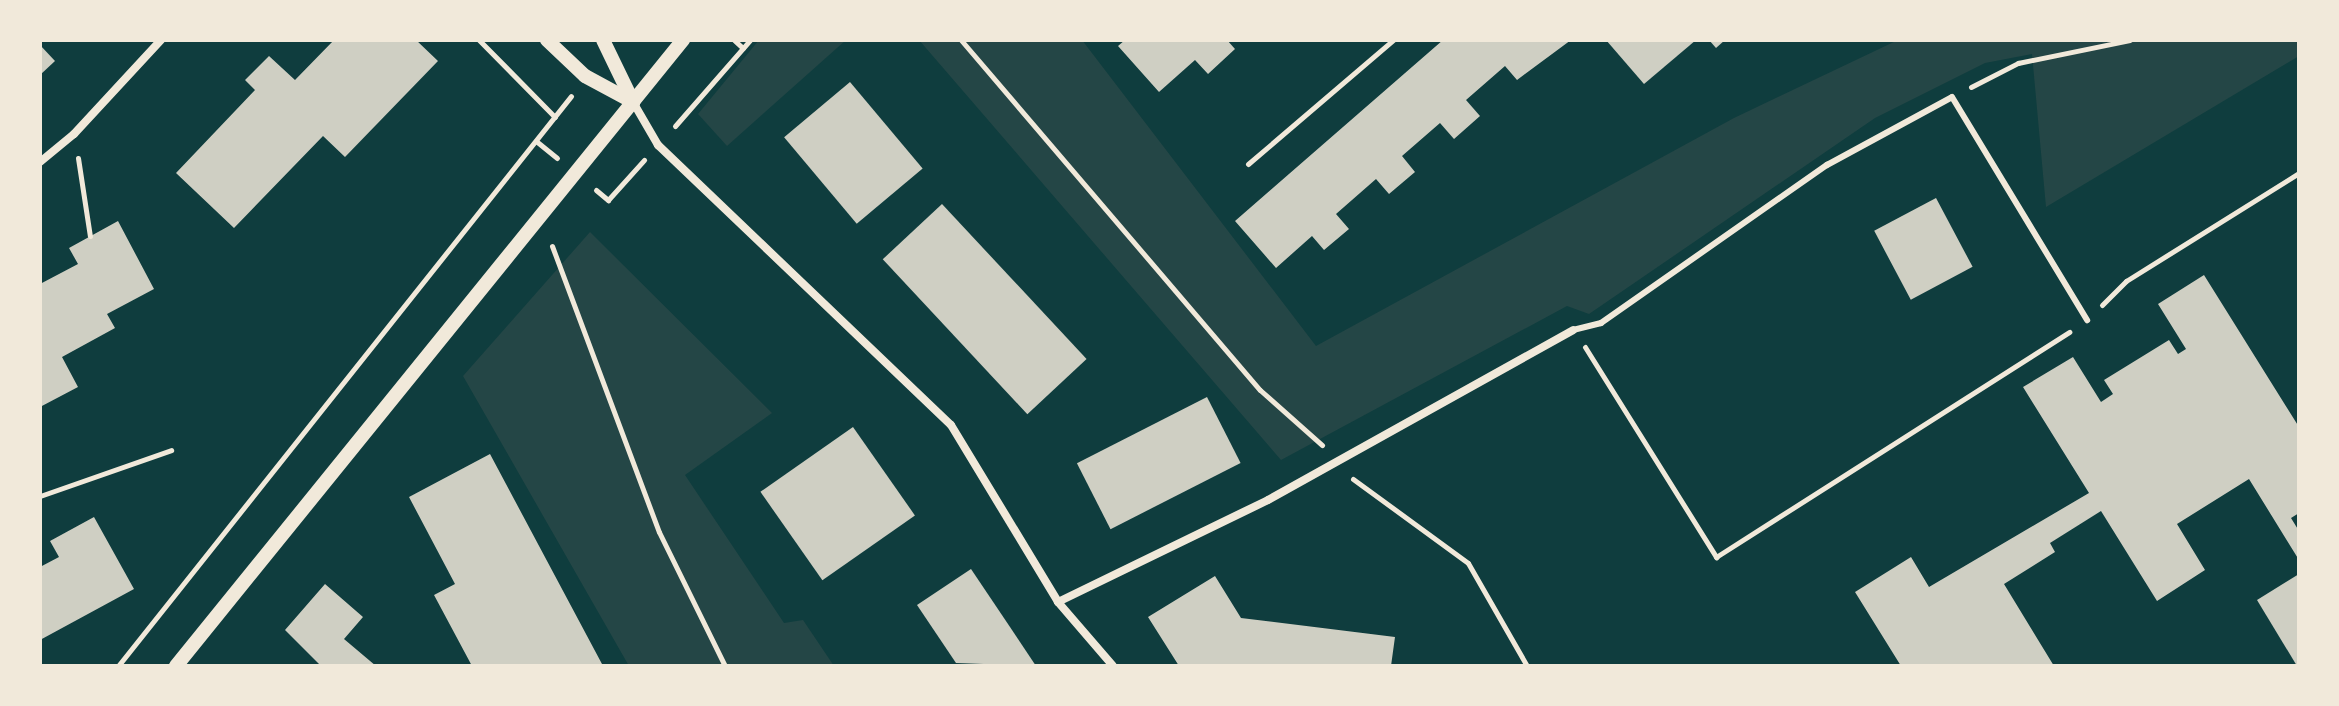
<!DOCTYPE html>
<html>
<head>
<meta charset="utf-8">
<style>
	body { margin:0 }
	#map { position:relative; width:2339px; height:706px; overflow:hidden; background:#0f3d3e; font-family:"DM Sans",sans-serif }
	div>[style] { position:absolute }
	[style*='--x'] { left:calc(var(--x)*1px); top:calc(var(--y)*1px); width:calc(var(--w)*1px); rotate:calc(var(--a)*1deg) }
	.green>* { inset:0; background:#244646 }
	.building>* { inset:0; background:#cfcfc3; transform-origin:0 0 }
	.path>* { height:5px; margin:-2.5px; padding:0 2.5px; transform-origin:2.5px; border-radius:2.5px; background:#f1e9da }
	.service>* { height:6px; margin:-3px; padding:0 3px; transform-origin:3px; border-radius:3px; background:#f1e9da }
	.minor>* { height:8px; margin:-4px; padding:0 4px; transform-origin:4px; border-radius:4px; background:#f1e9da }
	.tertiary>* { height:14px; margin:-7px; padding:0 7px; transform-origin:7px; border-radius:7px; background:#f1e9da }
	span { translate:-50% -50%; white-space:nowrap; text-align:center; line-height:1.15; -webkit-text-stroke:8px #f1e9da; paint-order:stroke }
	.frame { position:absolute; inset:0; border:42px solid #f1e9da; pointer-events:none }
</style>
</head>
<body>
<div id="map">
	<div class="green">
		<i style="clip-path:polygon(759px 40px,846px 40px,727px 146px,698px 114px)"></i>
		<i style="clip-path:polygon(919px 40px,1082px 40px,1316px 346px,1734px 118px,1898px 40px,2299px 40px,2299px 56px,2046px 207px,2032px 54px,1985px 63px,1875px 118px,1589px 314px,1567px 306px,1281px 460px)"></i>
		<i style="clip-path:polygon(590px 232px,772px 413px,685px 475px,784px 623px,803px 620px,834px 666px,629px 666px,463px 376px)"></i>
	</div>
	<div class="building">
		<i style="clip-path:polygon(334px 40px,416px 40px,438px 61px,345px 157px,323px 136px,234px 228px,176px 173px,255px 90px,245px 80px,269px 56px,295px 80px)"></i>
		<i style="clip-path:polygon(1125px 40px,1227px 40px,1235px 49px,1208px 74px,1195px 60px,1159px 92px,1118px 46px)"></i>
		<i style="clip-path:polygon(1443px 40px,1571px 40px,1517px 80px,1505px 66px,1466px 100px,1480px 116px,1454px 139px,1440px 123px,1402px 156px,1415px 172px,1389px 194px,1376px 179px,1336px 214px,1349px 229px,1324px 250px,1312px 236px,1276px 268px,1235px 221px)"></i>
		<i style="clip-path:polygon(1606px 40px,1696px 40px,1644px 84px)"></i>
		<i style="clip-path:polygon(1709px 40px,1725px 40px,1716px 48px)"></i>
		<i style="clip-path:polygon(40px 45px,55px 61px,40px 75px)"></i>
		<i style="left:850px;top:82px;width:113px;height:86px;rotate:50deg"></i>
		<i style="left:1936px;top:198px;width:78px;height:70px;rotate:62deg"></i>
		<i style="left:942px;top:204px;width:212px;height:81px;rotate:47deg"></i>
		<i style="clip-path:polygon(118px 221px,154px 289px,107px 314px,115px 328px,62px 357px,78px 387px,40px 407px,40px 284px,78px 264px,69px 248px)"></i>
		<i style="clip-path:polygon(2204px 275px,2299px 427px,2299px 513px,2291px 518px,2299px 531px,2299px 560px,2249px 479px,2177px 524px,2205px 570px,2157px 601px,2101px 511px,2050px 543px,2055px 552px,2004px 584px,2054px 666px,1901px 666px,1855px 592px,1911px 557px,1929px 587px,2089px 493px,2023px 387px,2073px 357px,2101px 402px,2113px 394px,2104px 380px,2169px 340px,2178px 354px,2186px 349px,2158px 304px)"></i>
		<i style="left:1207px;top:397px;width:74px;height:146px;rotate:63deg"></i>
		<i style="left:853px;top:427px;width:108px;height:113px;rotate:55deg"></i>
		<i style="clip-path:polygon(490px 454px,602px 664px,599px 666px,472px 666px,434px 595px,455px 584px,409px 497px)"></i>
		<i style="clip-path:polygon(94px 517px,134px 589px,40px 640px,40px 567px,59px 557px,50px 541px)"></i>
		<i style="clip-path:polygon(971px 569px,1010px 627px,1036px 666px,956px 663px,917px 605px)"></i>
		<i style="clip-path:polygon(2299px 574px,2299px 666px,2297px 666px,2257px 600px)"></i>
		<i style="clip-path:polygon(1215px 576px,1241px 618px,1395px 637px,1391px 666px,1179px 666px,1148px 617px)"></i>
		<i style="clip-path:polygon(325px 584px,363px 617px,344px 639px,376px 666px,321px 666px,285px 630px)"></i>
	</div>
	<div class="path">
		<i style="--x:479;--y:40;--w:108;--a:45.4"></i>
		<i style="--x:734;--y:40;--w:12;--a:42"></i>
		<i style="--x:961;--y:40;--w:460;--a:49.5"></i>
		<i style="--x:1260;--y:390;--w:83;--a:41.6"></i>
		<i style="--x:1971;--y:87;--w:53;--a:-27.1"></i>
		<i style="--x:2018;--y:63;--w:114;--a:-11.6"></i>
		<i style="--x:675;--y:126;--w:114;--a:-48.9"></i>
		<i style="--x:536;--y:141;--w:27;--a:39"></i>
		<i style="--x:78;--y:158;--w:79;--a:81.3"></i>
		<i style="--x:1248;--y:164;--w:191;--a:-40.5"></i>
		<i style="--x:596;--y:190;--w:16;--a:40"></i>
		<i style="--x:608;--y:200;--w:54;--a:-48"></i>
		<i style="--x:552;--y:246;--w:305;--a:69.5"></i>
		<i style="--x:659;--y:532;--w:149;--a:63.8"></i>
		<i style="--x:2102;--y:305;--w:34;--a:-45"></i>
		<i style="--x:2126;--y:281;--w:204;--a:-32"></i>
		<i style="--x:1585;--y:347;--w:248;--a:58"></i>
		<i style="--x:1716;--y:557;--w:419;--a:-32.5"></i>
		<i style="--x:1353;--y:479;--w:142;--a:36.1"></i>
		<i style="--x:1468;--y:563;--w:119;--a:60.2"></i>
		<i style="--x:40;--y:496;--w:139;--a:-19.3"></i>
		<i style="--x:118;--y:666;--w:728;--a:-51.52"></i>
	</div>
	<div class="service">
		<i style="--x:1573;--y:330;--w:29;--a:-14"></i>
		<i style="--x:1601;--y:323;--w:276;--a:-35"></i>
		<i style="--x:1827;--y:165;--w:142;--a:-28.5"></i>
		<i style="--x:1952;--y:97;--w:261;--a:58.8"></i>
	</div>
	<div class="minor">
		<i style="--x:633;--y:102;--w:50;--a:59.8"></i>
		<i style="--x:658;--y:145;--w:405;--a:43.7"></i>
		<i style="--x:951;--y:425;--w:207;--a:58.8"></i>
		<i style="--x:1058;--y:602;--w:84;--a:49.3"></i>
		<i style="--x:40;--y:162;--w:44;--a:-39.5"></i>
		<i style="--x:74;--y:134;--w:128;--a:-47.2"></i>
		<i style="--x:1058;--y:602;--w:233;--a:-25.9"></i>
		<i style="--x:1268;--y:500;--w:349;--a:-29.1"></i>
	</div>
	<div class="tertiary">
		<i style="--x:547;--y:40;--w:52;--a:43.5"></i>
		<i style="--x:585;--y:76;--w:55;--a:28.4"></i>
		<i style="--x:603;--y:40;--w:69;--a:64.2"></i>
		<i style="--x:176;--y:666;--w:806;--a:-51"></i>
	</div>
	<div class="frame"></div>
</div>
</body>
</html>
